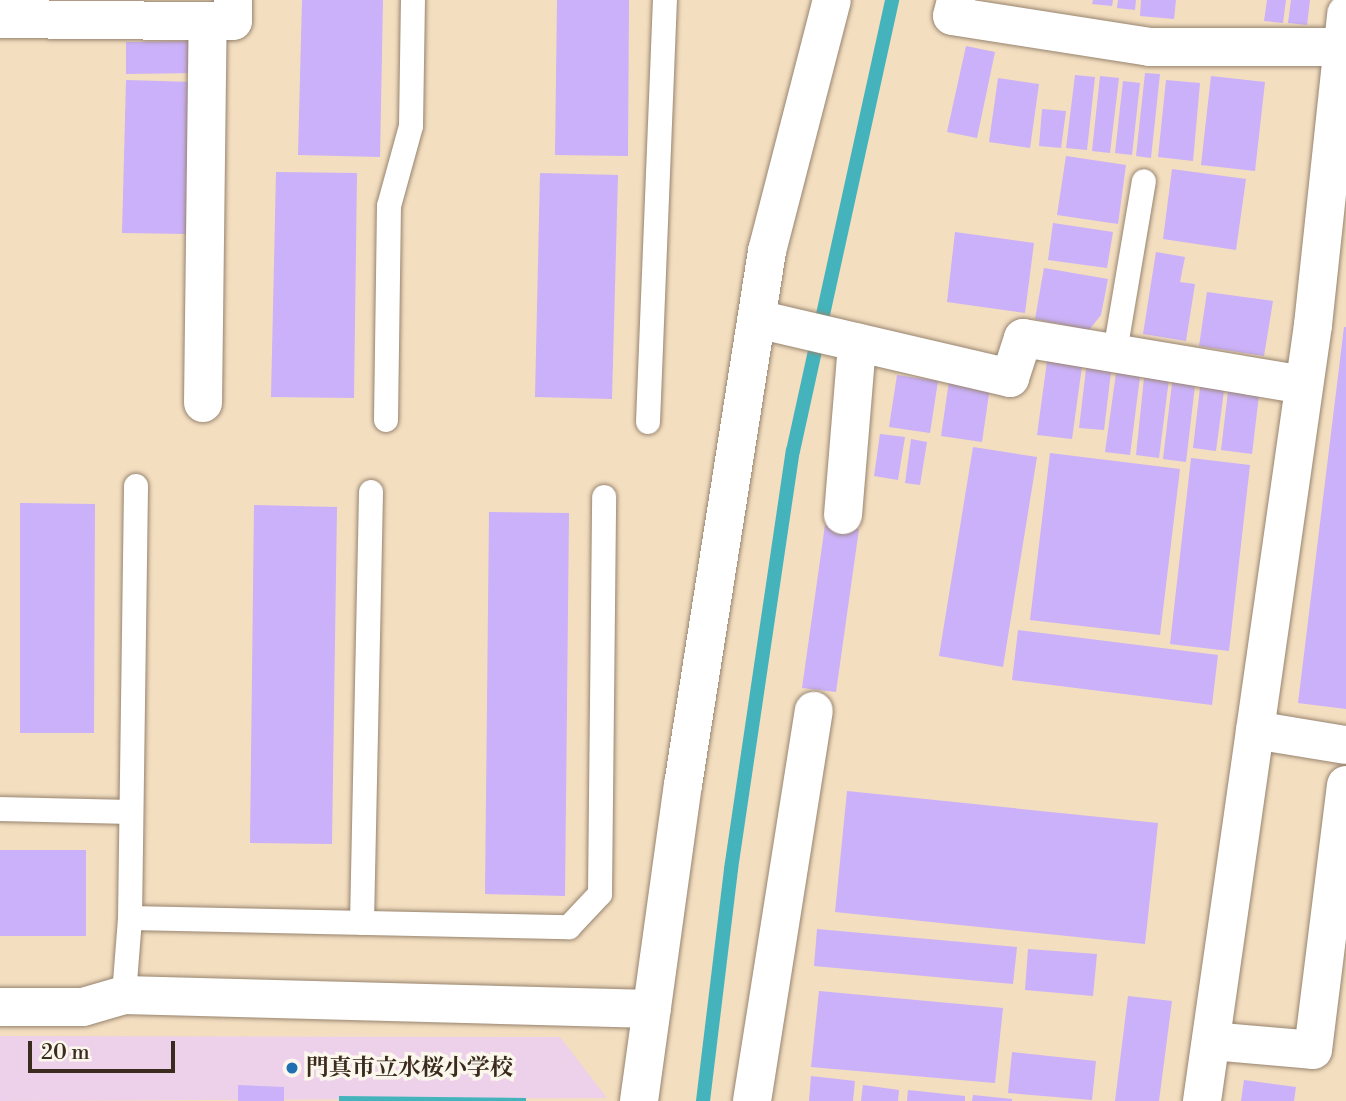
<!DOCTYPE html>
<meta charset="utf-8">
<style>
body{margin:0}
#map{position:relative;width:1346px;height:1101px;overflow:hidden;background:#f3dec0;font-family:"Libre Bodoni","Noto Serif JP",serif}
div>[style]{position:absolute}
.built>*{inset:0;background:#edd0e9}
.water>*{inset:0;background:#44b3bb}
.stream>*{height:14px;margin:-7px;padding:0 7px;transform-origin:7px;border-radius:7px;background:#44b3bb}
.building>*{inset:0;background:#cab1f9}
.roads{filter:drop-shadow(0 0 2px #97846f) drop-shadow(0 0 2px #97846f)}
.service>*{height:24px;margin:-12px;padding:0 12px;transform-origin:12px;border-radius:12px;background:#fff}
.pedestrian>*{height:38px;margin:-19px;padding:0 19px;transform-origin:19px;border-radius:19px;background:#fff}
.minor>*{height:38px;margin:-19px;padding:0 19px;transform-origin:19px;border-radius:19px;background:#fff}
.dots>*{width:19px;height:19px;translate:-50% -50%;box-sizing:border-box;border:4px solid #fbf7ec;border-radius:50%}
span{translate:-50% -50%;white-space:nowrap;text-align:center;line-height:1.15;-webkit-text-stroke:7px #fbf7ec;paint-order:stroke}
.poi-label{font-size:23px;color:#3b2a1e;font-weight:700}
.left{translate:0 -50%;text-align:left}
.scale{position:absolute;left:28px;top:1041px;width:147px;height:32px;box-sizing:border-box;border:4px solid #3b2a1e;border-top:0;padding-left:9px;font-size:21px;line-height:24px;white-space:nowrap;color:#3b2a1e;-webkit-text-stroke:5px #fbf7ec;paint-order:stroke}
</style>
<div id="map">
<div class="built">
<i style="clip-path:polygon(0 1036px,560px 1037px,607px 1098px,0 1101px)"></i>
</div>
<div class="water">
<i style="clip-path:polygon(339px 1096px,526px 1098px,526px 1101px,339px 1101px)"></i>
</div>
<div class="stream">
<i style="left:703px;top:1101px;width:234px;rotate:-83.1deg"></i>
<i style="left:731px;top:869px;width:423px;rotate:-81.6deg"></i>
<i style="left:793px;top:451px;width:462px;rotate:-77.6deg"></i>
</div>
<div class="building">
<i style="clip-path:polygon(302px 0,383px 0,380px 157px,298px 155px)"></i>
<i style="clip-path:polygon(557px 0,629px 0,628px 156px,555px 155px)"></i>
<i style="clip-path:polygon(1093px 0,1113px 0,1112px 6px,1092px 4px)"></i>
<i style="clip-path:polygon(1118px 0,1136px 0,1135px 10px,1117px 8px)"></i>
<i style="clip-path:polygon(1141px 0,1176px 0,1174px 19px,1140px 16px)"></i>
<i style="clip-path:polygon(1267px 0,1286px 0,1283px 23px,1264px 21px)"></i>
<i style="clip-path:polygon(1291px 0,1310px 0,1307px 25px,1288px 23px)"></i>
<i style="clip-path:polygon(196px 41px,197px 73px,126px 74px,126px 42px)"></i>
<i style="clip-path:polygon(966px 46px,995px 52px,977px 138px,947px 132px)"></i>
<i style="clip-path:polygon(1145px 73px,1160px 74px,1151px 158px,1136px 156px)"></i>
<i style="clip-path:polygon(1075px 75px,1095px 77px,1087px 150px,1066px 148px)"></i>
<i style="clip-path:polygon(1100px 76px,1119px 78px,1110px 153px,1092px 151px)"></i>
<i style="clip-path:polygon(1211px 76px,1265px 82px,1255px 171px,1201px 165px)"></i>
<i style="clip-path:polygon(998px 78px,1039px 84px,1030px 148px,989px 142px)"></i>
<i style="clip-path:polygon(126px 80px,192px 82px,189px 234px,122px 233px)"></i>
<i style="clip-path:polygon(1166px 80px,1200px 83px,1193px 161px,1158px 157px)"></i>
<i style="clip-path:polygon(1123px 81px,1140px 83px,1132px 155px,1115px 153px)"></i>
<i style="clip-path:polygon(1042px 109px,1066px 111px,1061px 148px,1039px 146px)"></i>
<i style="clip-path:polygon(1066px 156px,1126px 165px,1118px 224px,1057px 215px)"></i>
<i style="clip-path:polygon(1172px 169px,1246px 179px,1236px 250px,1163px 239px)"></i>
<i style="clip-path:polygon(276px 172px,357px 173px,354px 398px,271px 397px)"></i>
<i style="clip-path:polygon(540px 173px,618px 175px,612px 399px,535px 397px)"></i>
<i style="clip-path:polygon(1053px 223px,1113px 232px,1107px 268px,1048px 260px)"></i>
<i style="clip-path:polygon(955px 232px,1034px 243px,1025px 313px,947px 302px)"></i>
<i style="clip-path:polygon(1156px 252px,1185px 257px,1180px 282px,1195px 284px,1186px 341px,1143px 334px)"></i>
<i style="clip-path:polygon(1044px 268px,1108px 279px,1101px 315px,1089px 330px,1035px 319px)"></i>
<i style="clip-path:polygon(1207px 292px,1273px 301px,1264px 356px,1199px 346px)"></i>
<i style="clip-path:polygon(1344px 327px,1346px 327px,1346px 709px,1298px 703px)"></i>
<i style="clip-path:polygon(1048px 354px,1083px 359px,1072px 439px,1037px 435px)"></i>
<i style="clip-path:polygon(1087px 361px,1112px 364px,1104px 430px,1079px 428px)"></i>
<i style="clip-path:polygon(1117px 366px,1141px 369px,1130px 455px,1105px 452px)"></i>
<i style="clip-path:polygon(1145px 369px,1170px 371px,1159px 458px,1136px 455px)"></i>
<i style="clip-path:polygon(897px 375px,938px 381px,930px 433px,889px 427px)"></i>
<i style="clip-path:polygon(1173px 375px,1196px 377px,1186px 462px,1163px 459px)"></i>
<i style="clip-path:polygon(1201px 379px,1225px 383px,1216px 451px,1193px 448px)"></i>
<i style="clip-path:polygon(949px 381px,990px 387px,982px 442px,941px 436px)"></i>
<i style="clip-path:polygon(1229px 383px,1260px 387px,1252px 454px,1221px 450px)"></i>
<i style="clip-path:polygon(880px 434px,905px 437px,898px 480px,874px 476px)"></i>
<i style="clip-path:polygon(911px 439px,927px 442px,920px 485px,905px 483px)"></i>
<i style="clip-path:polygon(973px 447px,1037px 457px,1003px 667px,939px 656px)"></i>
<i style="clip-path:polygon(1050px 453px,1180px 469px,1160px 635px,1030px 620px)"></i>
<i style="clip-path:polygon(1191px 458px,1250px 465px,1229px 651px,1170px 644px)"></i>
<i style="clip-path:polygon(20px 503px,95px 504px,94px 733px,20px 733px)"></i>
<i style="clip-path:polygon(254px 505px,337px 507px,332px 844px,250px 843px)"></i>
<i style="clip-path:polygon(489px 512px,569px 513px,565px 896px,485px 894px)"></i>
<i style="clip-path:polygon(825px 525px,859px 529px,836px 692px,802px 688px)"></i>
<i style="clip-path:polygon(1018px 630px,1218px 655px,1212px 705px,1012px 680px)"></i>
<i style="clip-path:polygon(847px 791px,1158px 823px,1145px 944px,835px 912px)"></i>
<i style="clip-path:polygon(0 850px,86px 850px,86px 936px,0 936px)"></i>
<i style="clip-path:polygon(817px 929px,1017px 947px,1013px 984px,814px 966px)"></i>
<i style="clip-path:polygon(1028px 949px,1097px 954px,1093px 996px,1025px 990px)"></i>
<i style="clip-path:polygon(819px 991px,1003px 1008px,995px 1083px,811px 1067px)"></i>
<i style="clip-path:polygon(1128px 996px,1172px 1001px,1159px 1101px,1115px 1101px)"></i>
<i style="clip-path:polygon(1012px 1052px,1096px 1061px,1092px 1100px,1008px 1093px)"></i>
<i style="clip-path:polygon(811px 1076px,855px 1081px,853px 1101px,809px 1101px)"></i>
<i style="clip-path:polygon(1244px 1080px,1296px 1087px,1294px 1101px,1241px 1101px)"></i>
<i style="clip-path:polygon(238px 1085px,284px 1087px,284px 1101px,238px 1101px)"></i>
<i style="clip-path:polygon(863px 1085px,899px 1090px,898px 1101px,861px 1101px)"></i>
<i style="clip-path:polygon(908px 1090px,965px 1096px,965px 1101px,907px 1101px)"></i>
<i style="clip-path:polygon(973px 1095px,1012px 1099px,1012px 1101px,972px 1101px)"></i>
</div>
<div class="roads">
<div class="service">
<i style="left:1115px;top:352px;width:173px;rotate:-80.4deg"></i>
<i style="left:386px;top:420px;width:214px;rotate:-89.2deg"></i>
<i style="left:389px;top:206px;width:83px;rotate:-74.6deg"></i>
<i style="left:411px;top:126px;width:126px;rotate:-89.1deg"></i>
<i style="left:648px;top:422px;width:422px;rotate:-87.7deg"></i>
<i style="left:0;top:809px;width:131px;rotate:1.3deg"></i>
<i style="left:130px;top:918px;width:439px;rotate:1.2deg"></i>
<i style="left:569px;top:927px;width:45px;rotate:-46.8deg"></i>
<i style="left:600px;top:894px;width:397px;rotate:-89.4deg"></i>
<i style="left:362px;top:923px;width:431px;rotate:-88.8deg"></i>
<i style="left:124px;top:995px;width:77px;rotate:-85.5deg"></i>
<i style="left:130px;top:918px;width:432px;rotate:-89.2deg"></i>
</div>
<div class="pedestrian">
<i style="left:0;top:19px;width:208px;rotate:0.6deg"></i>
<i style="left:203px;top:403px;width:382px;rotate:-89.3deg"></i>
<i style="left:208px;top:21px;width:25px"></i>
<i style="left:233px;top:21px;width:21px;rotate:-90deg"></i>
</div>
<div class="minor">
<i style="left:956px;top:0;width:16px;rotate:104deg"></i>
<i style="left:952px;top:16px;width:199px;rotate:8.9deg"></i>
<i style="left:1149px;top:47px;width:193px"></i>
<i style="left:757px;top:319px;width:260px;rotate:13.1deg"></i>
<i style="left:1010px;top:378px;width:42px;rotate:-72deg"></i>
<i style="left:1023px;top:338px;width:285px;rotate:9.5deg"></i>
<i style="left:843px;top:515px;width:173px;rotate:-85.3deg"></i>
<i style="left:1255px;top:730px;width:92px;rotate:9.4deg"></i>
<i style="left:0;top:1007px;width:83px"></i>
<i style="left:83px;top:1007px;width:43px;rotate:-16.3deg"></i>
<i style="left:124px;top:995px;width:528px;rotate:1.52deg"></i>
<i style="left:1211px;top:1041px;width:102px;rotate:5deg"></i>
<i style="left:1313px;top:1050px;width:267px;rotate:-82.9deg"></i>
<i style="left:639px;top:1101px;width:319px;rotate:-82.1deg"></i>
<i style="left:683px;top:785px;width:541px;rotate:-81.06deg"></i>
<i style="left:767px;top:251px;width:259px;rotate:-75.5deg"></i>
<i style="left:752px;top:1101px;width:395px;rotate:-81deg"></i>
<i style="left:1202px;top:1101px;width:784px;rotate:-81.86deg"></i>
<i style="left:1313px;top:325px;width:313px;rotate:-83.9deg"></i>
</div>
</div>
<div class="dots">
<i style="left:292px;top:1068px;background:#1f6fb2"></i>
</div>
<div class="poi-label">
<span class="left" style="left:306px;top:1068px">門真市立水桜小学校</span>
</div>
<div class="scale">20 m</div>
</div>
